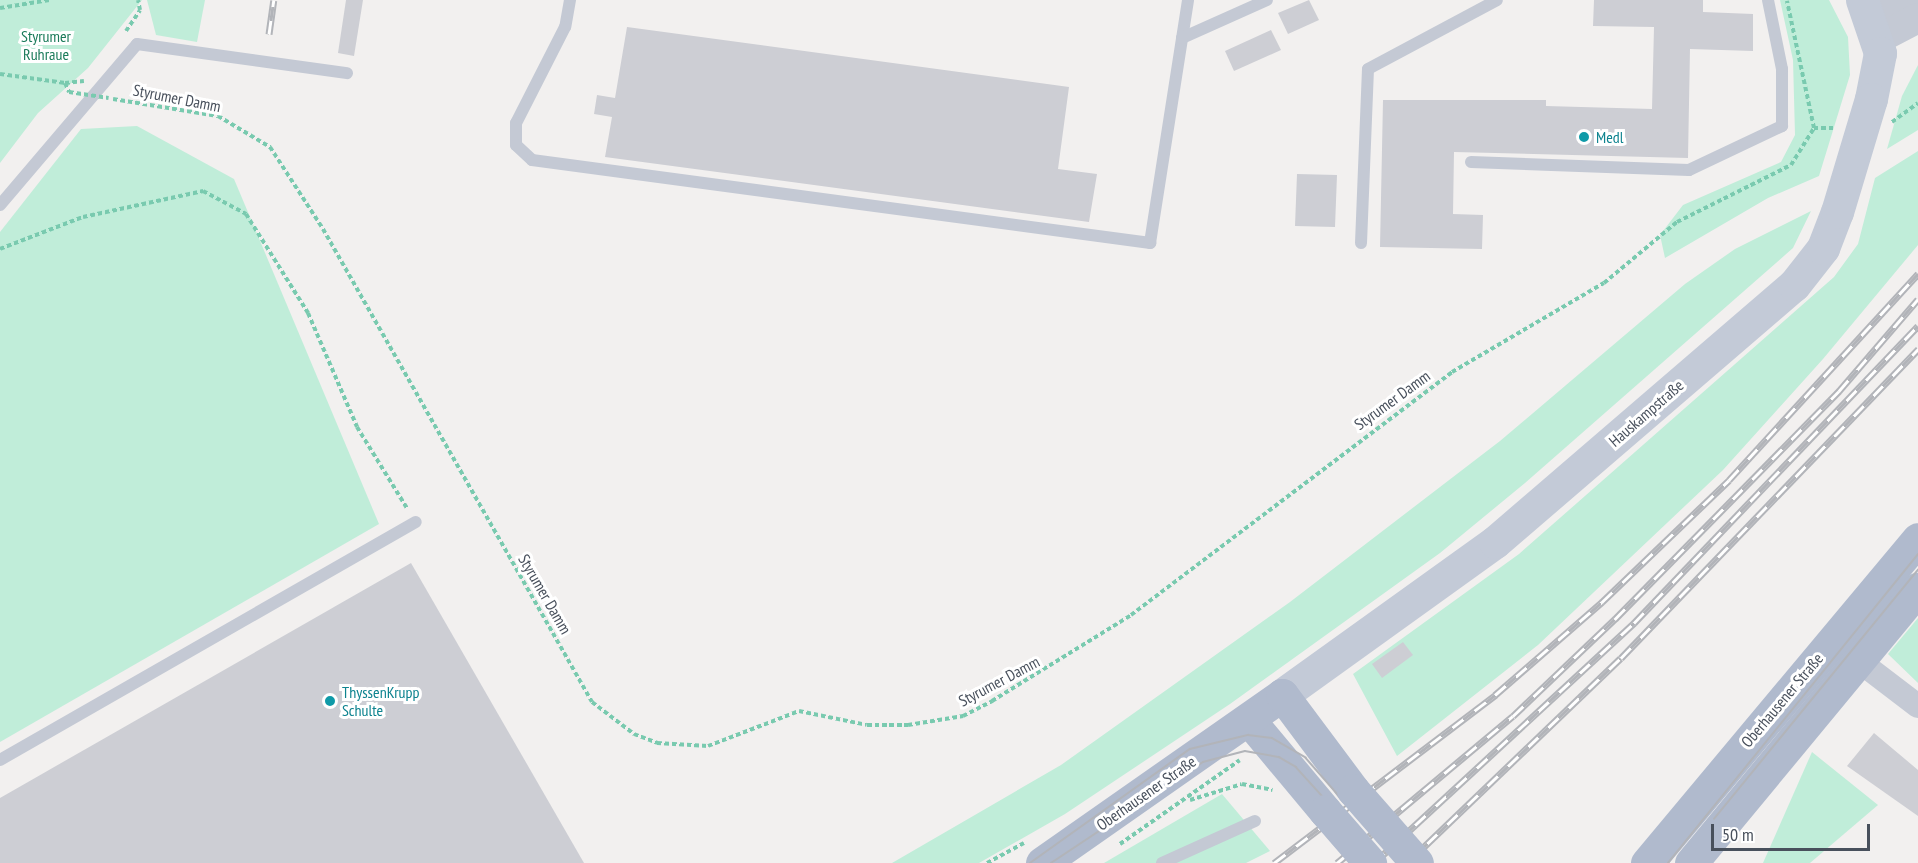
<!DOCTYPE html>
<meta charset="utf-8">
<style>
body{margin:0}
#map{position:relative;width:1918px;height:863px;overflow:hidden;background:#f2f0ef;font-family:"PT Sans Narrow",sans-serif}
div>[style]{position:absolute}
.green>*{inset:0;background:#c0edd9}
.building>*{inset:0;background:#cdced4}
.path>*{height:4px;margin-top:-2px;transform-origin:0;background:repeating-linear-gradient(90deg,#79caaf 0 4.5px,transparent 0 7.5px)}
.service>*{height:12px;margin:-6px;padding:0 6px;transform-origin:6px;border-radius:6px;background:#c4c9d4}
.minor>*{height:24px;margin:-12px;padding:0 12px;transform-origin:12px;border-radius:12px;background:#c4c9d4}
.tertiary>*{height:30px;margin:-15px;padding:0 15px;transform-origin:15px;border-radius:15px;background:#c4c9d4}
.secondary>*{height:33px;margin:-16.5px;padding:0 16.5px;transform-origin:16.5px;border-radius:16.5px;background:#c3cad7}
.primary>*{height:33px;margin:-16.5px;padding:0 16.5px;transform-origin:16.5px;border-radius:16.5px;background:#b0bacd}
.tram>*{height:1.5px;margin:-0.75px;padding:0 0.75px;transform-origin:0.75px;border-radius:0.75px;background:#b2b4b9}
.rail>*{height:7px;margin-top:-3.5px;transform-origin:0;background:repeating-linear-gradient(90deg,#fff 0 14px,#b2b4b9 0 28px);box-sizing:border-box;border-block:2px solid #b2b4b9}
.path-bridge>*{height:4px;margin-top:-2px;transform-origin:0;background:repeating-linear-gradient(90deg,#79caaf 0 4.5px,transparent 0 7.5px)}
.secondary-bridge>*{height:33px;margin:-16.5px;padding:0 16.5px;transform-origin:16.5px;border-radius:16.5px;background:#c3cad7}
.primary-bridge>*{height:33px;margin:-16.5px;padding:0 16.5px;transform-origin:16.5px;border-radius:16.5px;background:#b0bacd}
.dots>*{width:16px;height:16px;translate:-50% -50%;box-sizing:border-box;border:3px solid #fff;border-radius:50%}
span{translate:-50% -50%;white-space:nowrap;text-align:center;line-height:1.15;-webkit-text-stroke:6px #fff;paint-order:stroke}
.park-label{font-size:16px;color:#1b7b5a}
.street-label{font-size:16px;color:#48505c}
.culture-label{font-size:16px;color:#0d838f}
.left{translate:0 -50%;text-align:left}
.scale{position:absolute;left:1711px;top:824px;width:159px;height:27px;box-sizing:border-box;border:3px solid #48505c;border-top:0;padding-left:8px;font-size:18px;line-height:21px;white-space:nowrap;color:#48505c;-webkit-text-stroke:4px #fff;paint-order:stroke}
</style>
<div id="map">
<div class="green">
<i style="clip-path:polygon(0 0,142px 0,88px 68px,38px 113px,0 163px)"></i>
<i style="clip-path:polygon(147px 0,205px 0,197px 42px,156px 35px)"></i>
<i style="clip-path:polygon(1780px 0,1829px 0,1848px 37px,1850px 75px,1819px 176px,1768px 198px,1665px 258px,1660px 235px,1683px 205px,1781px 162px,1795px 135px,1793px 60px)"></i>
<i style="clip-path:polygon(1918px 65px,1918px 130px,1887px 149px,1902px 96px)"></i>
<i style="clip-path:polygon(137px 126px,234px 179px,379px 524px,0 742px,0 232px,81px 129px)"></i>
<i style="clip-path:polygon(1918px 151px,1918px 245px,1823px 359px,1723px 470px,1538px 645px,1397px 756px,1353px 674px,1519px 554px,1834px 277px,1858px 244px,1875px 178px)"></i>
<i style="clip-path:polygon(1811px 211px,1793px 248px,1525px 483px,1440px 553px,1230px 704px,1065px 814px,979px 863px,892px 863px,1061px 765px,1290px 602px,1500px 441px,1685px 284px,1735px 249px)"></i>
<i style="clip-path:polygon(1918px 618px,1918px 683px,1888px 654px)"></i>
<i style="clip-path:polygon(1812px 752px,1878px 805px,1810px 863px,1763px 863px)"></i>
<i style="clip-path:polygon(1222px 794px,1270px 851px,1246px 863px,1104px 863px)"></i>
</div>
<div class="building">
<i style="clip-path:polygon(346px 0,363px 0,354px 56px,338px 53px)"></i>
<i style="clip-path:polygon(1309px 0,1319px 20px,1288px 34px,1278px 13px)"></i>
<i style="clip-path:polygon(1594px 0,1703px 0,1703px 12px,1753px 14px,1753px 51px,1690px 49px,1688px 158px,1454px 152px,1453px 214px,1483px 215px,1482px 249px,1380px 247px,1383px 100px,1546px 100px,1546px 106px,1652px 109px,1654px 27px,1593px 26px)"></i>
<i style="clip-path:polygon(627px 27px,1069px 87px,1058px 169px,1097px 174px,1089px 222px,605px 157px,612px 117px,594px 114px,597px 95px,615px 98px)"></i>
<i style="clip-path:polygon(1271px 30px,1281px 50px,1234px 71px,1225px 51px)"></i>
<i style="clip-path:polygon(1297px 174px,1337px 175px,1335px 227px,1295px 226px)"></i>
<i style="clip-path:polygon(411px 563px,584px 863px,0 863px,0 798px)"></i>
<i style="clip-path:polygon(1403px 642px,1413px 655px,1382px 678px,1372px 664px)"></i>
<i style="clip-path:polygon(1874px 733px,1918px 770px,1918px 816px,1847px 766px)"></i>
</div>
<div class="path">
<i style="left:0;top:8px;width:50px;rotate:-9.3deg"></i>
<i style="left:126px;top:31px;width:25px;rotate:-56deg"></i>
<i style="left:140px;top:10px;width:10px;rotate:-101deg"></i>
<i style="left:0;top:74px;width:66px;rotate:7.9deg"></i>
<i style="left:65px;top:83px;width:19px;rotate:-6deg"></i>
<i style="left:113px;top:99px;width:106px;rotate:9.2deg"></i>
<i style="left:218px;top:116px;width:61px;rotate:30.8deg"></i>
<i style="left:270px;top:147px;width:98px;rotate:57.1deg"></i>
<i style="left:323px;top:229px;width:544px;rotate:60.37deg"></i>
<i style="left:592px;top:702px;width:53px;rotate:37.3deg"></i>
<i style="left:634px;top:734px;width:25px;rotate:21deg"></i>
<i style="left:657px;top:743px;width:51px;rotate:3.4deg"></i>
<i style="left:708px;top:746px;width:97px;rotate:-21deg"></i>
<i style="left:799px;top:711px;width:69px;rotate:11.6deg"></i>
<i style="left:867px;top:725px;width:41px"></i>
<i style="left:908px;top:725px;width:56px;rotate:-9.3deg"></i>
<i style="left:963px;top:716px;width:33px;rotate:-27deg"></i>
<i style="left:992px;top:701px;width:163px;rotate:-31.7deg"></i>
<i style="left:1131px;top:615px;width:403px;rotate:-37.1deg"></i>
<i style="left:1452px;top:372px;width:176px;rotate:-30.4deg"></i>
<i style="left:1604px;top:283px;width:95px;rotate:-39.9deg"></i>
<i style="left:1677px;top:222px;width:127px;rotate:-26.6deg"></i>
<i style="left:1791px;top:165px;width:44px;rotate:-58.1deg"></i>
<i style="left:1814px;top:128px;width:130px;rotate:-102deg"></i>
<i style="left:1892px;top:122px;width:32px;rotate:-36deg"></i>
<i style="left:1814px;top:128px;width:20px"></i>
<i style="left:0;top:249px;width:89px;rotate:-21.1deg"></i>
<i style="left:83px;top:217px;width:123px;rotate:-12.2deg"></i>
<i style="left:203px;top:191px;width:49px;rotate:28.1deg"></i>
<i style="left:246px;top:214px;width:117px;rotate:57.9deg"></i>
<i style="left:308px;top:313px;width:124px;rotate:66.7deg"></i>
<i style="left:357px;top:427px;width:97px;rotate:58.4deg"></i>
<i style="left:1190px;top:800px;width:54px;rotate:-17.1deg"></i>
<i style="left:1242px;top:784px;width:31px;rotate:11deg"></i>
<i style="left:1120px;top:844px;width:146px;rotate:-35deg"></i>
<i style="left:987px;top:863px;width:42px;rotate:-28.4deg"></i>
</div>
<div class="service">
<i style="left:570px;top:0;width:27px;rotate:100deg"></i>
<i style="left:565px;top:27px;width:108px;rotate:117deg"></i>
<i style="left:516px;top:123px;width:22px;rotate:90deg"></i>
<i style="left:516px;top:145px;width:22px;rotate:43deg"></i>
<i style="left:532px;top:160px;width:624px;rotate:7.65deg"></i>
<i style="left:1150px;top:243px;width:246px;rotate:-81.1deg"></i>
<i style="left:1182px;top:38px;width:93px;rotate:-24.1deg"></i>
<i style="left:1471px;top:162px;width:218px;rotate:2.1deg"></i>
<i style="left:1689px;top:170px;width:103px;rotate:-25.3deg"></i>
<i style="left:1782px;top:126px;width:57px;rotate:-90deg"></i>
<i style="left:1782px;top:69px;width:70px;rotate:-101.5deg"></i>
<i style="left:0;top:205px;width:211px;rotate:-49.6deg"></i>
<i style="left:137px;top:44px;width:212px;rotate:7.9deg"></i>
<i style="left:1361px;top:243px;width:174px;rotate:-87.7deg"></i>
<i style="left:1368px;top:69px;width:146px;rotate:-28.1deg"></i>
<i style="left:0;top:760px;width:479px;rotate:-29.8deg"></i>
<i style="left:1162px;top:863px;width:102px;rotate:-24.3deg"></i>
</div>
<div class="minor">
<i style="left:1855px;top:658px;width:79px;rotate:37.3deg"></i>
</div>
<div class="tertiary">
<i style="left:1868px;top:11px;width:40px;rotate:-16deg"></i>
<i style="left:1878px;top:39px;width:45px;rotate:-27.7deg"></i>
</div>
<div class="secondary">
<i style="left:1862px;top:0;width:56px;rotate:71.2deg"></i>
<i style="left:1880px;top:53px;width:47px;rotate:101.1deg"></i>
<i style="left:1282px;top:695px;width:262px;rotate:-35.7deg"></i>
<i style="left:1495px;top:542px;width:394px;rotate:-40.7deg"></i>
<i style="left:1794px;top:285px;width:47px;rotate:-51.9deg"></i>
<i style="left:1823px;top:248px;width:39px;rotate:-69deg"></i>
</div>
<div class="primary">
<i style="left:1249px;top:720px;width:119px;rotate:50.1deg"></i>
<i style="left:1042px;top:863px;width:293px;rotate:-35deg"></i>
<i style="left:1282px;top:695px;width:119px;rotate:53.2deg"></i>
<i style="left:1647px;top:863px;width:422px;rotate:-50.1deg"></i>
<i style="left:1691px;top:863px;width:356px;rotate:-50.4deg"></i>
</div>
<div class="tram">
<i style="left:1714px;top:819px;width:322px;rotate:-50.7deg"></i>
<i style="left:1030px;top:863px;width:196px;rotate:-35.5deg"></i>
<i style="left:1190px;top:749px;width:60px;rotate:-13.6deg"></i>
<i style="left:1248px;top:735px;width:24px;rotate:7deg"></i>
<i style="left:1272px;top:738px;width:39px;rotate:30deg"></i>
<i style="left:1306px;top:758px;width:140px;rotate:48.8deg"></i>
<i style="left:1051px;top:863px;width:182px;rotate:-33.6deg"></i>
<i style="left:1203px;top:762px;width:43px;rotate:-14.7deg"></i>
<i style="left:1245px;top:751px;width:35px;rotate:10deg"></i>
<i style="left:1279px;top:757px;width:20px;rotate:30deg"></i>
<i style="left:1296px;top:767px;width:130px;rotate:47.8deg"></i>
<i style="left:1668px;top:863px;width:397px;rotate:-51deg"></i>
</div>
<div class="rail">
<i style="left:269px;top:34px;width:34px;rotate:-82deg"></i>
<i style="left:1274px;top:863px;width:278px;rotate:-37.2deg"></i>
<i style="left:1495px;top:695px;width:142px;rotate:-41deg"></i>
<i style="left:1602px;top:602px;width:176px;rotate:-43.8deg"></i>
<i style="left:1729px;top:480px;width:280px;rotate:-47.5deg"></i>
<i style="left:1337px;top:863px;width:229px;rotate:-39.9deg"></i>
<i style="left:1513px;top:716px;width:141px;rotate:-43.6deg"></i>
<i style="left:1615px;top:619px;width:320px;rotate:-45.5deg"></i>
<i style="left:1839px;top:391px;width:121px;rotate:-49.3deg"></i>
<i style="left:1374px;top:863px;width:354px;rotate:-42.7deg"></i>
<i style="left:1634px;top:623px;width:411px;rotate:-46.3deg"></i>
<i style="left:1407px;top:863px;width:296px;rotate:-43.8deg"></i>
<i style="left:1621px;top:658px;width:429px;rotate:-46.1deg"></i>
</div>
<div class="path-bridge">
<i style="left:65px;top:83px;width:10px;rotate:66deg"></i>
<i style="left:69px;top:92px;width:40px;rotate:8.5deg"></i>
</div>
<div class="secondary-bridge">
<i style="left:1837px;top:212px;width:118px;rotate:-73.3deg"></i>
</div>
<div class="primary-bridge">
<i style="left:1353px;top:790px;width:97px;rotate:48.8deg"></i>
<i style="left:1325px;top:811px;width:69px;rotate:49.1deg"></i>
</div>
<div class="dots">
<i style="left:1584px;top:137px;background:#0f9aa8"></i>
<i style="left:330px;top:701px;background:#0f9aa8"></i>
</div>
<div class="park-label">
<span style="left:46px;top:45px">Styrumer<br>Ruhraue</span>
</div>
<div class="street-label">
<span style="left:177px;top:98px;rotate:11deg">Styrumer Damm</span>
<span style="left:1392px;top:400px;rotate:-36deg">Styrumer Damm</span>
<span style="left:1646px;top:413px;rotate:-41deg">Hauskampstraße</span>
<span style="left:545px;top:594px;rotate:60deg">Styrumer Damm</span>
<span style="left:999px;top:681px;rotate:-28deg">Styrumer Damm</span>
<span style="left:1782px;top:700px;rotate:-50deg">Oberhausener Straße</span>
<span style="left:1146px;top:793px;rotate:-35deg">Oberhausener Straße</span>
</div>
<div class="culture-label">
<span class="left" style="left:1596px;top:137px">Medl</span>
<span class="left" style="left:342px;top:701px">ThyssenKrupp<br>Schulte</span>
</div>
<div class="scale">50 m</div>
</div>
